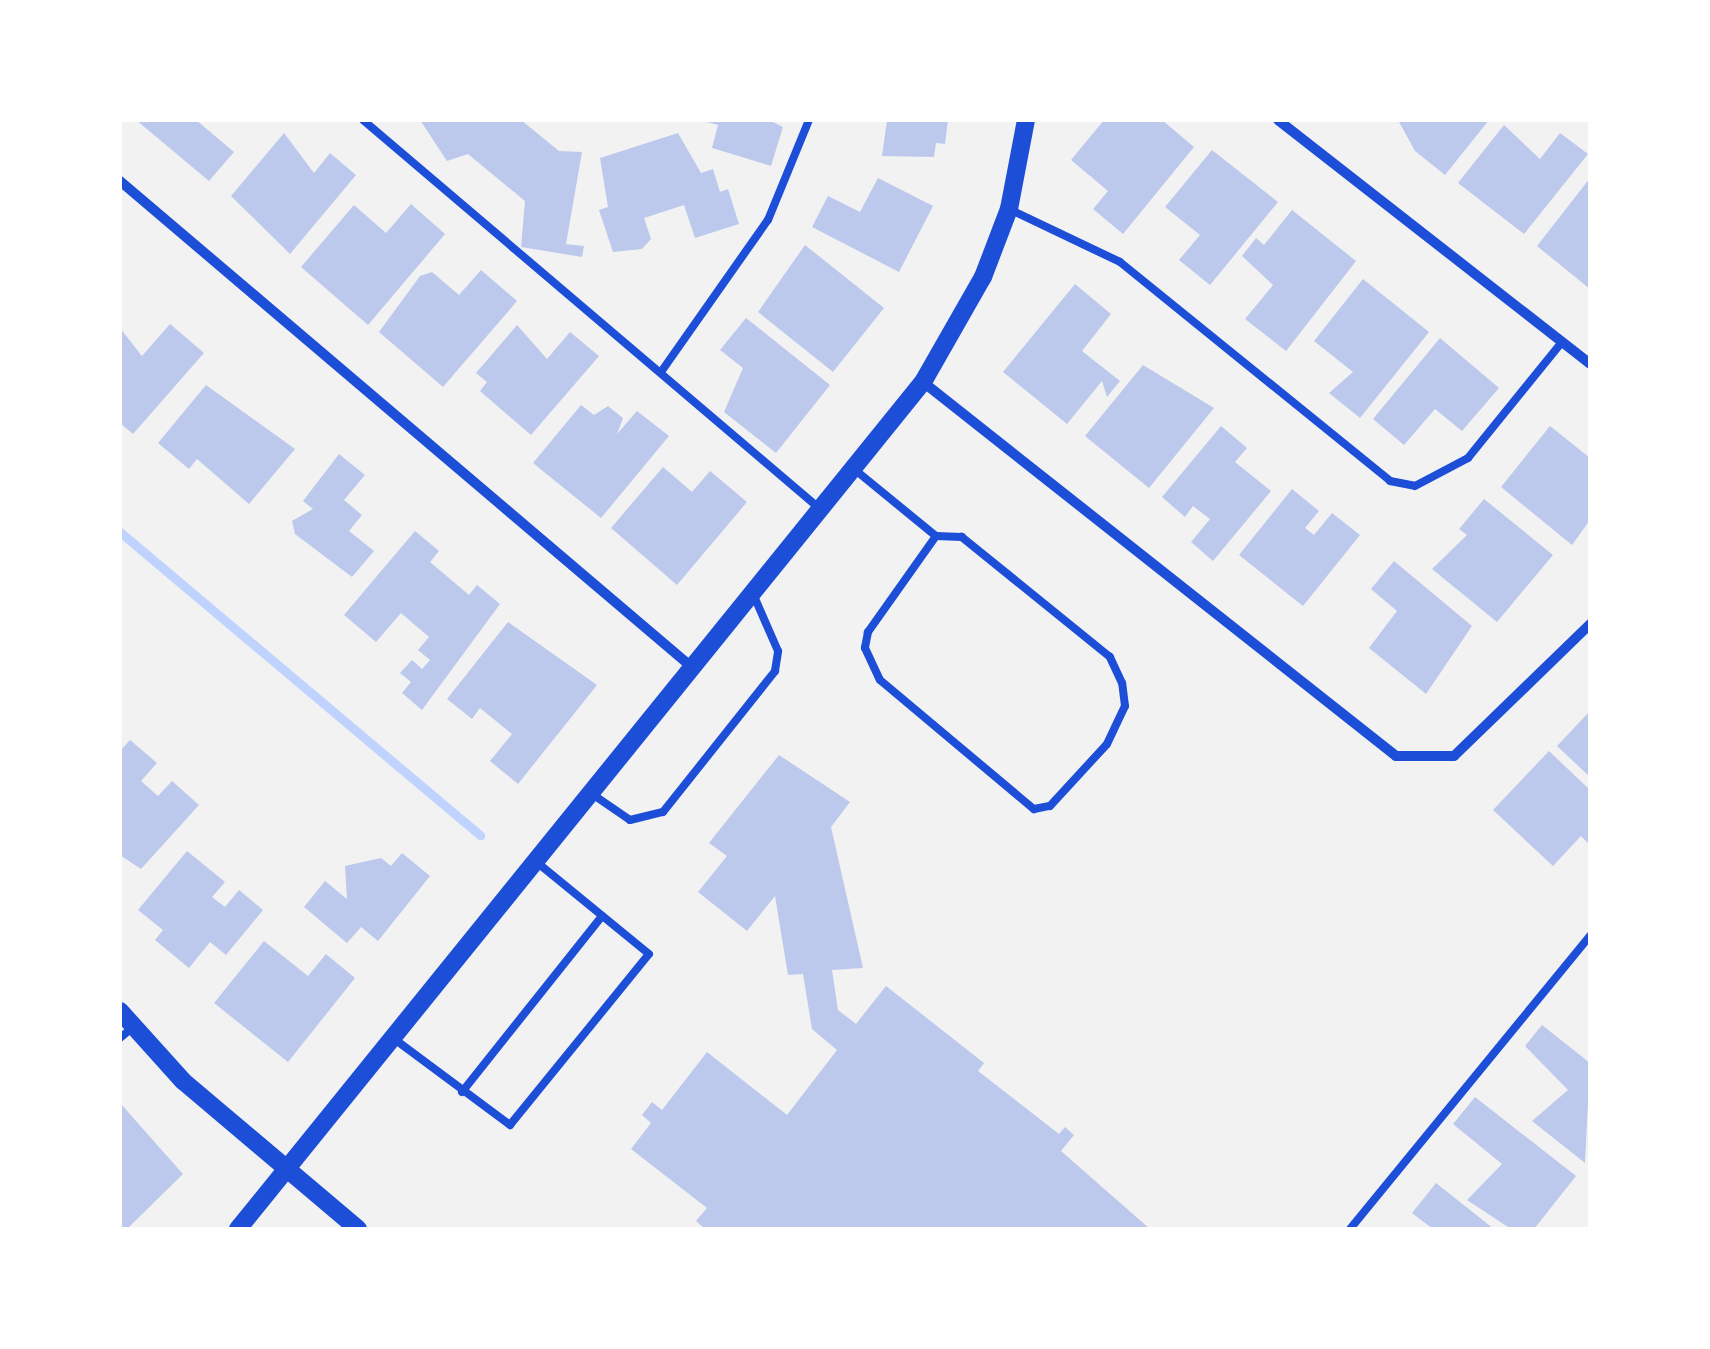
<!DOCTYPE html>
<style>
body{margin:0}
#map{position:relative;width:1710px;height:1349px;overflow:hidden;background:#f2f2f2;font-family:Arial,sans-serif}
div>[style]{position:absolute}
.stream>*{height:9px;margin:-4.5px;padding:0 4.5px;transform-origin:4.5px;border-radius:4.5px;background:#bfd3fe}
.building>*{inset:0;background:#bdc9ec}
.service>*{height:8px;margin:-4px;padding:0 4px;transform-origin:4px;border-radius:4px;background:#1d4ed8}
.minor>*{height:10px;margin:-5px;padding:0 5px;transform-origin:5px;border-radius:5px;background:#1d4ed8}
.tertiary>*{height:18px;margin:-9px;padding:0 9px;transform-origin:9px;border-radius:9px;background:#1d4ed8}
span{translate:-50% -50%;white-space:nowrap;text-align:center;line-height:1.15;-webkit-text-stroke:8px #fff;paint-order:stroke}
.frame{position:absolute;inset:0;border:122px solid #fff;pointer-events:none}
</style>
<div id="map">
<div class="stream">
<i style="left:120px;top:532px;width:471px;rotate:40.1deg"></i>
</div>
<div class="building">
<i style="clip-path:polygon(136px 120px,196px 120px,234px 152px,209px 181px)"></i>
<i style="clip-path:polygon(420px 120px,521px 120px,559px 151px,582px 152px,566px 244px,584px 246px,582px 257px,521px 247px,525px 201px,468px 154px,447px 161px)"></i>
<i style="clip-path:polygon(769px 120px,783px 127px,771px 166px,712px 148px,718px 125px,703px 121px)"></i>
<i style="clip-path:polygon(887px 120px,948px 120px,945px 144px,936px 143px,934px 157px,882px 156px)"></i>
<i style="clip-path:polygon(1104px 120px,1162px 120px,1194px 147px,1123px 234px,1093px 209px,1108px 191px,1071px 160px)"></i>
<i style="clip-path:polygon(1398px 120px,1489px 120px,1445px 175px,1415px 151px)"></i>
<i style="clip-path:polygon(1504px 125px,1540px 159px,1560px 133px,1588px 154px,1524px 234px,1458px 183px)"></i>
<i style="clip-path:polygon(284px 133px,314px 173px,330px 153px,356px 175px,290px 254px,231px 196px)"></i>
<i style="clip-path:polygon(678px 133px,701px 173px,713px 169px,720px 192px,728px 189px,739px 224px,695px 238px,684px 205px,644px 218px,651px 239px,642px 249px,613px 252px,599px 210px,608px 207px,600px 158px)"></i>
<i style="clip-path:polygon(1212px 150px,1278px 202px,1210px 285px,1179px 260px,1200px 235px,1165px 207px)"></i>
<i style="clip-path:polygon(878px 178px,933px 206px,899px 272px,812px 227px,828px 196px,860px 212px)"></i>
<i style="clip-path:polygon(1590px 178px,1590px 289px,1537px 246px)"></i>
<i style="clip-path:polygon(411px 204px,445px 234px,368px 325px,301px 267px,354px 205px,386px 233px)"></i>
<i style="clip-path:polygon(1292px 210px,1356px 261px,1286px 351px,1245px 319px,1273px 285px,1242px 256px,1256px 238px,1264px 245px)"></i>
<i style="clip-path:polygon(805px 245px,884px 308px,833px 372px,758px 312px)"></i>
<i style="clip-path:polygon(481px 270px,517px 301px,443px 387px,379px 332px,420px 276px,432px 272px,459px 295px)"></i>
<i style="clip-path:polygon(1363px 279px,1429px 332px,1360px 418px,1329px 393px,1353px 372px,1314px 341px)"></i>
<i style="clip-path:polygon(1075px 284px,1111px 314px,1082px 351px,1120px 381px,1107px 397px,1102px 381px,1067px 424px,1003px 372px)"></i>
<i style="clip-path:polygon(746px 318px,830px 385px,776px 453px,724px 412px,743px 368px,720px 350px)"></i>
<i style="clip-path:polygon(170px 324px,204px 353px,133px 434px,120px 423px,120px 328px,142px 356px)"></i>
<i style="clip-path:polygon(517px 325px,547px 359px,570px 332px,599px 356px,531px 435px,480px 391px,487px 382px,476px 373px)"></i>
<i style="clip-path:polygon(1440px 338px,1499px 388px,1462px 431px,1435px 409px,1404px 445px,1373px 419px)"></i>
<i style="clip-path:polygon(1143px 365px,1214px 408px,1149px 488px,1085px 436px)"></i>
<i style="clip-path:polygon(206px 385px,295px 449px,249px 504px,197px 459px,189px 469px,158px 443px)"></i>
<i style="clip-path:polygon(581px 405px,594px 415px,608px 406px,623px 418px,617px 434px,637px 411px,669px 436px,601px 518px,533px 463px)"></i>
<i style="clip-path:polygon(1221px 426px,1247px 448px,1235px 462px,1271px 491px,1213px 561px,1191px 542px,1210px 519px,1193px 506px,1185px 517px,1162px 497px)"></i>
<i style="clip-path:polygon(1550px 426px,1590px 458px,1590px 520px,1572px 545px,1501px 487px)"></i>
<i style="clip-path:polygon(339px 454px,365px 475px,344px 500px,362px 515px,349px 531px,374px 551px,352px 577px,295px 534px,292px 521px,313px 509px,303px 501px)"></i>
<i style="clip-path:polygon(663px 467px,692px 492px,710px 471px,747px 502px,677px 585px,611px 528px)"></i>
<i style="clip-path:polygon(1292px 489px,1319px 511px,1305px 528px,1314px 535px,1332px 513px,1360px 535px,1303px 606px,1239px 555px)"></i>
<i style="clip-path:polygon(1484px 499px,1553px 555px,1497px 622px,1432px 569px,1467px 535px,1459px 529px)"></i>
<i style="clip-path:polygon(415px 531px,439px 551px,430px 562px,469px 595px,477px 585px,500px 604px,422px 710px,402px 693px,411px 682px,400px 673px,412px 660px,422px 669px,430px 660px,418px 650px,429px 637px,401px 613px,376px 642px,344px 615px)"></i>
<i style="clip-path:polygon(1394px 561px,1472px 626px,1426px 694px,1369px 648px,1397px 611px,1371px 589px)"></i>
<i style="clip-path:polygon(508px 622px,597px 685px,518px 784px,490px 761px,512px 734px,480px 708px,472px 719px,447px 699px)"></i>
<i style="clip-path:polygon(1590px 711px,1590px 777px,1557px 746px)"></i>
<i style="clip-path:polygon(130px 740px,157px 763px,141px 781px,158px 796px,172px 781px,199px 805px,141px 869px,120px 855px,120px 751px)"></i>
<i style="clip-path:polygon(1549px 751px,1590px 790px,1590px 845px,1581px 836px,1553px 866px,1493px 810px)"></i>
<i style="clip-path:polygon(779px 755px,850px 802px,831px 827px,863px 968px,832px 970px,838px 1010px,856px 1024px,886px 986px,984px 1063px,978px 1071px,1059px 1134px,1065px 1127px,1074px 1135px,1061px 1151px,1150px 1229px,705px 1229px,696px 1221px,707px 1208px,631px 1149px,651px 1123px,642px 1115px,652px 1102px,662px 1110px,707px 1052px,787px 1115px,837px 1050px,812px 1029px,803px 974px,788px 975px,775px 896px,747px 931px,698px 892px,727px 856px,709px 843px)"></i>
<i style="clip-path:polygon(187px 851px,225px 882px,212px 897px,225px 907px,239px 890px,263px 910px,226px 955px,210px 942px,189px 968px,155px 940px,163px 930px,138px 910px)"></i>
<i style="clip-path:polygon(402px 853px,430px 876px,378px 941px,361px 927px,347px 943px,304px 907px,325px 881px,347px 899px,345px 866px,381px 858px,391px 866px)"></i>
<i style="clip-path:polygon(264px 941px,308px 976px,326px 954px,355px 978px,288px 1062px,214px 1003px)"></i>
<i style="clip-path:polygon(1542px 1025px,1590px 1063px,1585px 1163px,1532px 1121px,1568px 1090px,1525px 1046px)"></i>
<i style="clip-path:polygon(1475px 1097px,1576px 1176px,1534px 1229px,1511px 1229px,1467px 1200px,1502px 1164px,1453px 1124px)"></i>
<i style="clip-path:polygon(120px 1103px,183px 1174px,127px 1229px,120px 1229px)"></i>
<i style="clip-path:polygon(1436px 1183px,1494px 1229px,1433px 1229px,1412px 1213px)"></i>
</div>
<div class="service">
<i style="left:363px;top:120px;width:600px;rotate:40.4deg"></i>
<i style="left:1009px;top:209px;width:123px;rotate:25.5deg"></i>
<i style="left:1120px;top:262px;width:348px;rotate:39deg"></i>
<i style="left:1390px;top:481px;width:25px;rotate:11deg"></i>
<i style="left:1415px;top:486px;width:60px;rotate:-27.8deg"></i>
<i style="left:1468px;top:458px;width:149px;rotate:-51deg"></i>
<i style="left:661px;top:372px;width:186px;rotate:-54.9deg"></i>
<i style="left:768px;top:220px;width:108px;rotate:-67.7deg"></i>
<i style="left:854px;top:469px;width:106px;rotate:39.3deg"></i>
<i style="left:936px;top:536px;width:118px;rotate:125.3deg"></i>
<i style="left:868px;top:632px;width:16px;rotate:101deg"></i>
<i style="left:865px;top:648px;width:35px;rotate:65deg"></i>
<i style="left:880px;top:680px;width:201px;rotate:40deg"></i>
<i style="left:1034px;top:809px;width:16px;rotate:-11deg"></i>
<i style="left:1050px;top:806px;width:84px;rotate:-47.4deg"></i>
<i style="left:1107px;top:744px;width:42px;rotate:-64.7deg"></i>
<i style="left:1125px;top:706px;width:23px;rotate:-97deg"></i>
<i style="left:1122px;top:683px;width:29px;rotate:-115deg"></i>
<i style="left:1110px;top:657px;width:191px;rotate:-141deg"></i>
<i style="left:962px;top:537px;width:26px;rotate:-178deg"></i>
<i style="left:595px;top:796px;width:42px;rotate:34.4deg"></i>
<i style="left:630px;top:820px;width:34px;rotate:-14deg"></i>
<i style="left:663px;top:812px;width:180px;rotate:-51.5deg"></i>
<i style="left:775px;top:671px;width:20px;rotate:-81deg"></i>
<i style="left:778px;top:651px;width:60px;rotate:-113.6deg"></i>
<i style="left:120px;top:1038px;width:16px;rotate:-40deg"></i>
<i style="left:397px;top:1041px;width:141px;rotate:36.6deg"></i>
<i style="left:510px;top:1125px;width:220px;rotate:-50.9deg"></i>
<i style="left:649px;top:954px;width:142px;rotate:-140.7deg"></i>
<i style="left:462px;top:1092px;width:225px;rotate:-51.5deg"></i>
<i style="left:1350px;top:1229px;width:379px;rotate:-50.7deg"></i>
</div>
<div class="minor">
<i style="left:1278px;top:120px;width:396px;rotate:38deg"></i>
<i style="left:120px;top:181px;width:753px;rotate:40.37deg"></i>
<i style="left:923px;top:382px;width:603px;rotate:38.33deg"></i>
<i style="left:1396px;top:756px;width:58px"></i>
<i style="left:1454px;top:756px;width:190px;rotate:-44.1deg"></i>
</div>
<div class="tertiary">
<i style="left:120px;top:1011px;width:94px;rotate:48deg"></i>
<i style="left:183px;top:1081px;width:229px;rotate:40.2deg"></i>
<i style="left:238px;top:1229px;width:1089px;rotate:-51.04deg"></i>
<i style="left:923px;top:382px;width:121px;rotate:-60.3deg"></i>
<i style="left:983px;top:277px;width:73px;rotate:-69.1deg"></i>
<i style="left:1009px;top:209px;width:91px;rotate:-79.2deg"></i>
</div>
<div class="frame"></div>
</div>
